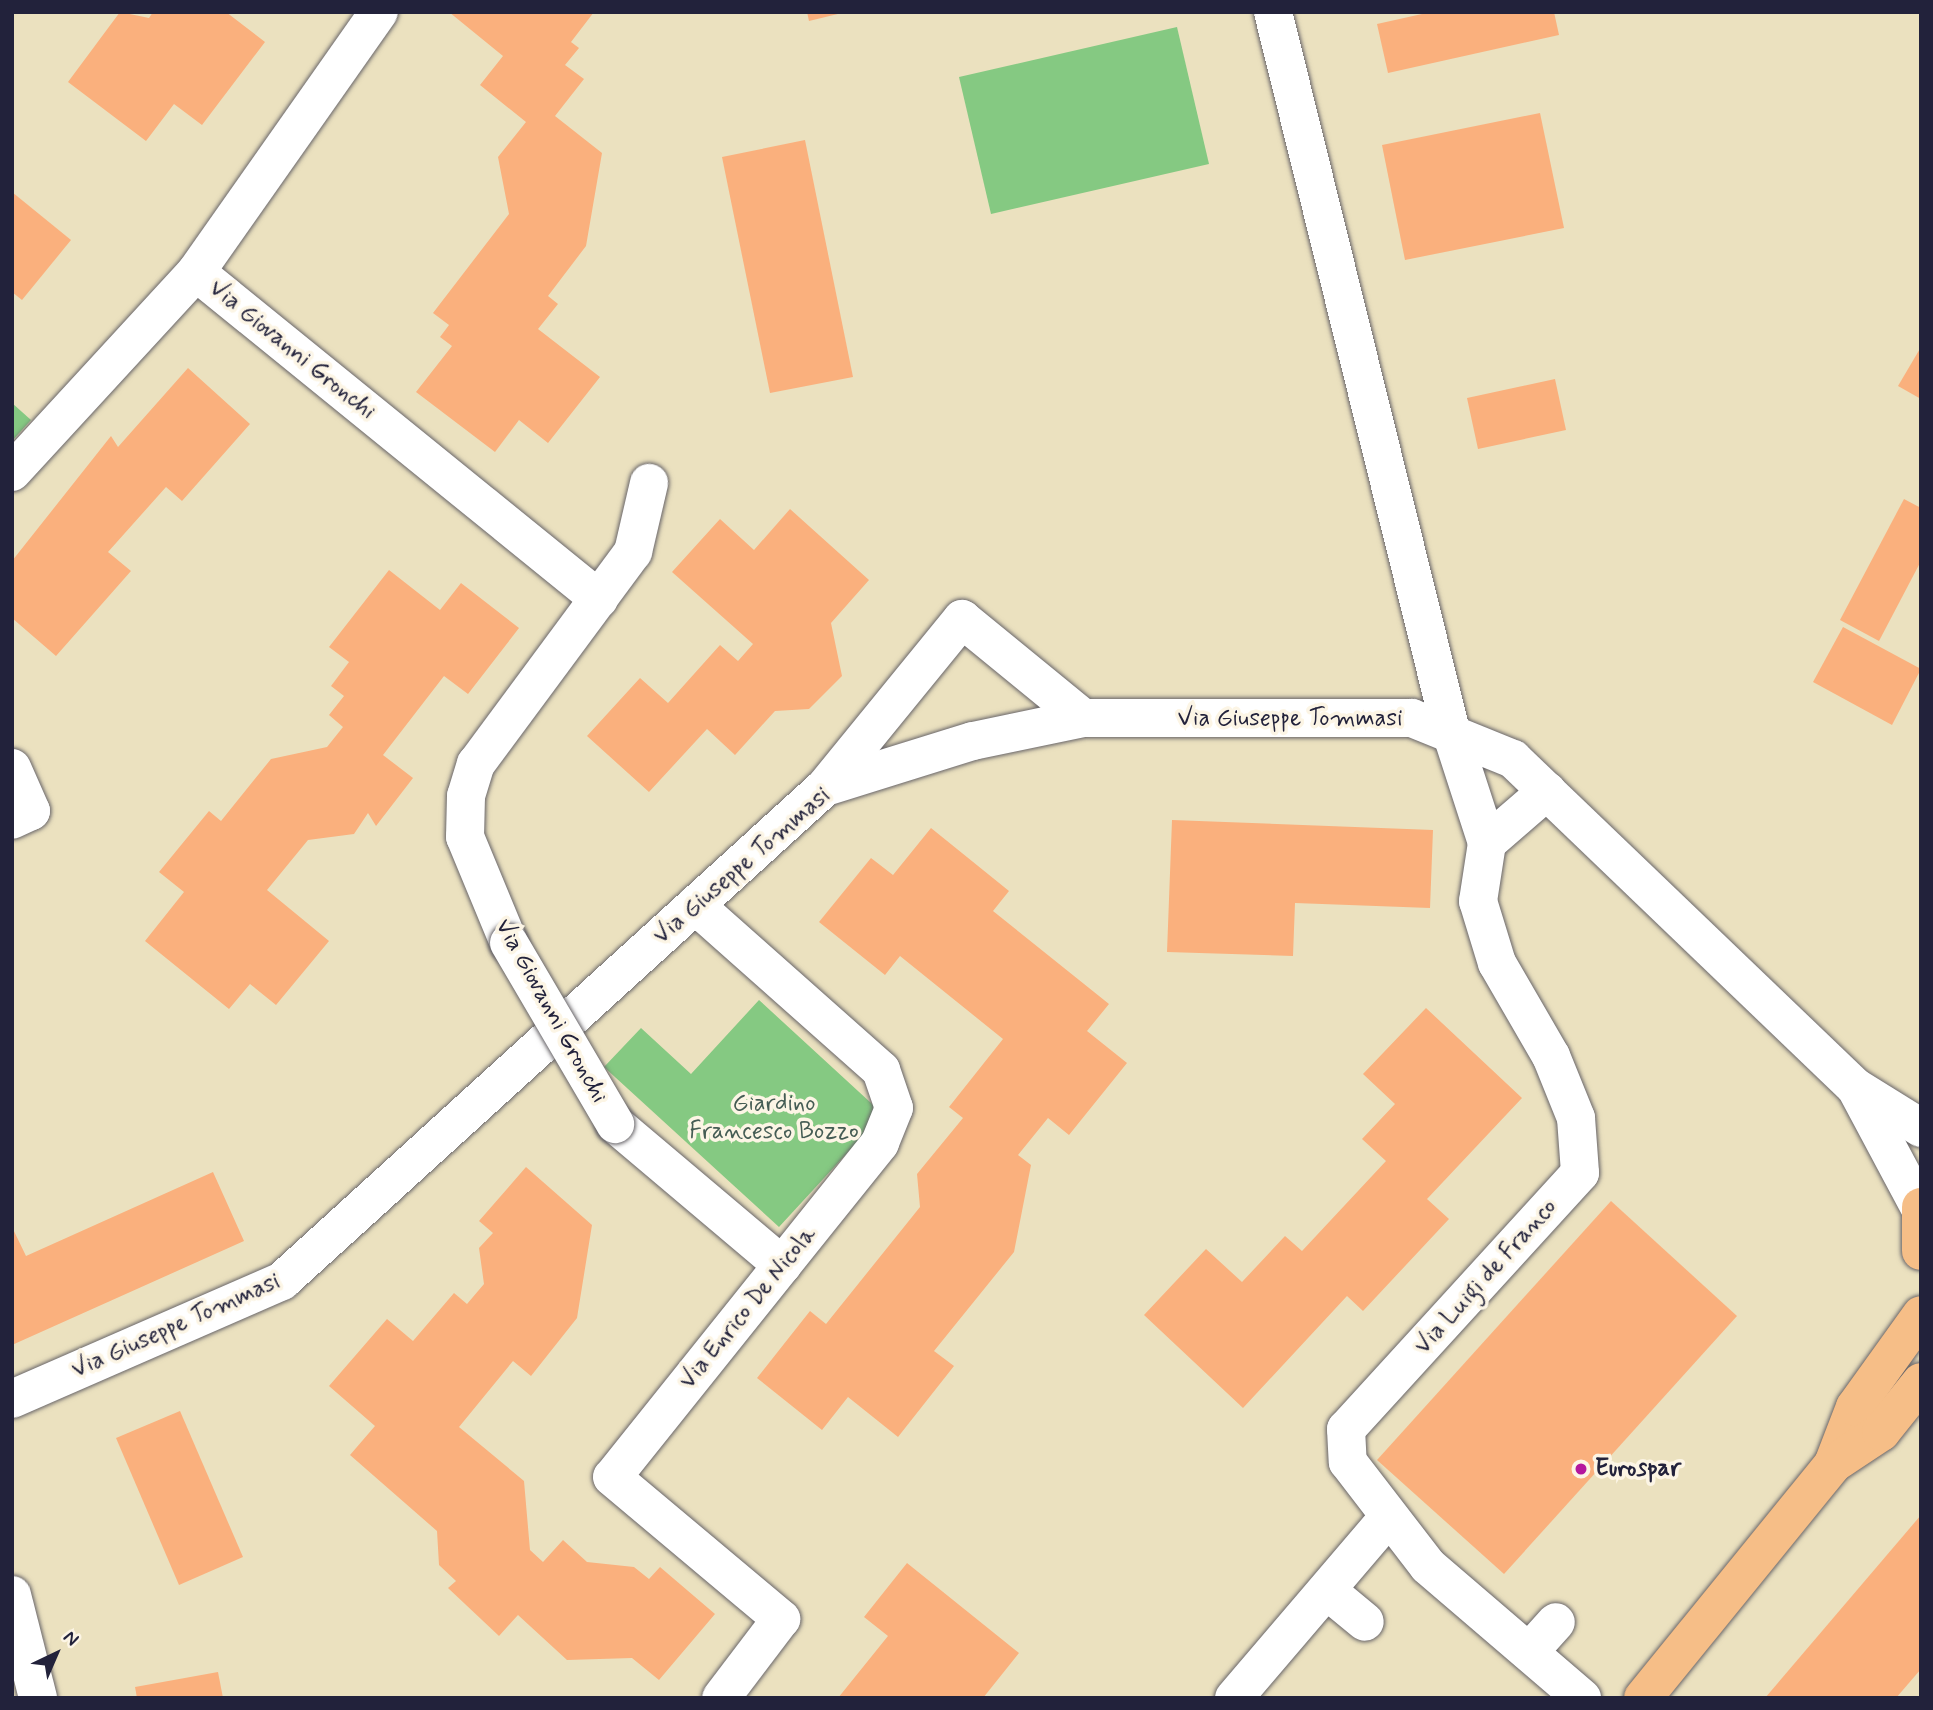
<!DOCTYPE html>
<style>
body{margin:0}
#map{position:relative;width:1933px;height:1710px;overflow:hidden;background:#ebe1bf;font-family:Mynerve,sans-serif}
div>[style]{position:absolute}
.green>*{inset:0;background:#85c982}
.building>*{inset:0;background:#fab07d}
.roads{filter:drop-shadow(0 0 2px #686569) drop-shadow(0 0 2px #686569)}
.minor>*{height:38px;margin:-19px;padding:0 19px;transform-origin:19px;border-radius:19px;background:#fff}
.major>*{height:38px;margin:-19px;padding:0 19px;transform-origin:19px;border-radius:19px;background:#f6be87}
.bridges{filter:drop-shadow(0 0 2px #686569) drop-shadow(0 0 2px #686569)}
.minor-bridge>*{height:38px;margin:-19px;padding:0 19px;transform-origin:19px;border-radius:19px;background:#fff}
.dots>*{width:19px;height:19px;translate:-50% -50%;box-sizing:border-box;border:4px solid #fcf5e5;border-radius:50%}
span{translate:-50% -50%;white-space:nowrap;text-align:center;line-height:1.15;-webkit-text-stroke:7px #fcf5e5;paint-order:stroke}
.street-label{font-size:24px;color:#22223b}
.park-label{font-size:24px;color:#455c54}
.poi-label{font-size:24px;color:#22223b;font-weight:700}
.left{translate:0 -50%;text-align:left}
.frame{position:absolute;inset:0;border:14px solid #22223b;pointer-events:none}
.north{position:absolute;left:21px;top:1619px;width:70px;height:70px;-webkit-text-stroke:5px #fcf5e5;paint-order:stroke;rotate:44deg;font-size:19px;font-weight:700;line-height:28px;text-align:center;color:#22223b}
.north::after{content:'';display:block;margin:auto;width:24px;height:32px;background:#22223b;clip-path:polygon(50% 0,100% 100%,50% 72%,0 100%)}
</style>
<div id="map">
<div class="green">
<i style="clip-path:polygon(1177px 27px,1209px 164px,991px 214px,959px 77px)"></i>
<i style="clip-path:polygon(12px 403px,31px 420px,12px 441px)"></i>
<i style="clip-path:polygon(759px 1000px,883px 1114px,779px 1227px,604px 1067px,641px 1028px,691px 1074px)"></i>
</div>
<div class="building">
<i style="clip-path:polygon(120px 12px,149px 18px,153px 12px,226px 12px,265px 42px,202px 125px,174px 104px,146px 141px,68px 82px)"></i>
<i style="clip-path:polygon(449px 12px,594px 12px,571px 42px,579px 48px,565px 65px,584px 79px,555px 116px,602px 153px,586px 246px,548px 296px,558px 304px,538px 329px,600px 377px,548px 443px,519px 420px,495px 452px,416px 392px,452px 346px,440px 337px,449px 325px,433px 313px,509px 214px,498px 157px,526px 122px,480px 85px,503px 56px)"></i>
<i style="clip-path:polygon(807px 12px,842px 12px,842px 13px,809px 21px)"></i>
<i style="clip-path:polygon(1431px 12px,1554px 12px,1559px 35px,1388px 73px,1377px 24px)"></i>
<i style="clip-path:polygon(1540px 113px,1564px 228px,1405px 260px,1382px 145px)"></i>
<i style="clip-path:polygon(805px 140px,853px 377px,770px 393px,722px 157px)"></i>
<i style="clip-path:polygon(12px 192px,71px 240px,22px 300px,12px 292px)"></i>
<i style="clip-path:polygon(1921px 347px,1921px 399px,1898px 386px)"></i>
<i style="clip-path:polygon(188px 368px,250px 424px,182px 501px,166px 487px,108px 552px,131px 571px,56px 656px,12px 618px,12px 561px,111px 436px,118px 447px)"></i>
<i style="clip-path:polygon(1555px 379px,1566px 430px,1478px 449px,1467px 398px)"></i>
<i style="clip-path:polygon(1904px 499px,1921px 508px,1921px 561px,1879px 641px,1840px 620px)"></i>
<i style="clip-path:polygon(790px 509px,869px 580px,831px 623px,842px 676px,809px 709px,775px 711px,735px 755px,707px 729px,649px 792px,587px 736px,640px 678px,668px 703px,720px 645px,738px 661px,753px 644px,672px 572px,720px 519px,754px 550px)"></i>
<i style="clip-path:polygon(389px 570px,440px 610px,461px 583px,519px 628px,468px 694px,444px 676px,383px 755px,413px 778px,376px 826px,368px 813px,354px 834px,308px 840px,267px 890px,329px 941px,276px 1005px,250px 984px,229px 1009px,145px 941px,184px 892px,159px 872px,209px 811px,221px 821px,271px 759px,327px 747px,343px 727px,329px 715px,344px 696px,331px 686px,349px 662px,329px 647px)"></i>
<i style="clip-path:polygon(1843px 627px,1921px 669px,1892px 725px,1813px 682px)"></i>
<i style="clip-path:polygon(1172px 820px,1433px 830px,1430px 908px,1295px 903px,1293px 956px,1167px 952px)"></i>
<i style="clip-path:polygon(931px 828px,1009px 891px,993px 911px,1109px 1004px,1087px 1031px,1127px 1063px,1069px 1135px,1048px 1118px,1018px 1155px,1031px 1165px,1014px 1252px,934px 1351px,954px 1366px,898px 1437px,848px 1397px,822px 1430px,757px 1378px,810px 1311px,826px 1324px,920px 1207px,917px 1174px,963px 1118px,949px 1107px,1003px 1039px,900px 956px,885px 975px,819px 922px,871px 858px,893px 875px)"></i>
<i style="clip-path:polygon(1426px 1008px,1522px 1098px,1427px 1199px,1449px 1219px,1363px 1311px,1347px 1296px,1243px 1408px,1144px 1315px,1206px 1249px,1242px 1282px,1285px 1236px,1302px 1251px,1386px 1161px,1362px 1139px,1395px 1104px,1363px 1074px)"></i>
<i style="clip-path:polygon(526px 1167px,592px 1225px,577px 1318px,531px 1376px,513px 1361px,459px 1427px,524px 1481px,530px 1550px,543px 1562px,563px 1540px,587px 1562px,634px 1567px,649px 1579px,660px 1567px,715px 1614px,659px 1680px,632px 1658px,567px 1660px,518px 1615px,499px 1636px,448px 1588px,456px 1581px,439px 1565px,437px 1531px,350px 1455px,375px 1426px,329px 1386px,387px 1319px,413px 1341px,454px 1293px,467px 1304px,484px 1284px,479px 1248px,493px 1233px,479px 1221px)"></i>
<i style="clip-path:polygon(213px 1172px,244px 1241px,12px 1345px,12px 1227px,26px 1256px)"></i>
<i style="clip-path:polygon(1611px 1201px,1737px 1316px,1504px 1574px,1377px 1460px)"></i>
<i style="clip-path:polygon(180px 1411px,243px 1557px,179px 1585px,116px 1438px)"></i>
<i style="clip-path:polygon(1921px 1515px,1921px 1669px,1896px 1698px,1765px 1698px)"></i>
<i style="clip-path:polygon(907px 1563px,1019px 1653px,983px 1698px,838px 1698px,888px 1636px,864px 1617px)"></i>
<i style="clip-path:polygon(218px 1672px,223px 1698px,137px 1698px,135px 1687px)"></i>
</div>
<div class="roads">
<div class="minor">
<i style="left:1273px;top:12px;width:742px;rotate:76.11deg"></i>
<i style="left:1451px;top:732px;width:117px;rotate:72deg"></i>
<i style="left:196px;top:272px;width:318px;rotate:-54.9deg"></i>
<i style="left:12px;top:472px;width:272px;rotate:-47.4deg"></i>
<i style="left:196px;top:272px;width:519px;rotate:39.06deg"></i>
<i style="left:12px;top:768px;width:47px;rotate:66.2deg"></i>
<i style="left:31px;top:811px;width:21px;rotate:155deg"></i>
<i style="left:825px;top:787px;width:217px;rotate:-50.8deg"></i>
<i style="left:962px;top:619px;width:156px;rotate:39.3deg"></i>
<i style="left:1547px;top:791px;width:79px;rotate:139.1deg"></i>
<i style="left:1487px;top:843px;width:59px;rotate:98.8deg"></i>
<i style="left:1478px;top:901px;width:65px;rotate:73deg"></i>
<i style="left:1497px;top:963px;width:108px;rotate:59.9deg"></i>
<i style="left:1551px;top:1056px;width:67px;rotate:68deg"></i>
<i style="left:1576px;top:1118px;width:55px;rotate:85.8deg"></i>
<i style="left:1580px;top:1173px;width:347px;rotate:132.4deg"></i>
<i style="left:1346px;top:1429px;width:33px;rotate:87deg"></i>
<i style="left:1348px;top:1462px;width:131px;rotate:52.4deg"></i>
<i style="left:1428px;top:1566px;width:203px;rotate:40.6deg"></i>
<i style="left:695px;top:905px;width:249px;rotate:41.6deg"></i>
<i style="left:881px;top:1070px;width:40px;rotate:71.1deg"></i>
<i style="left:894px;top:1108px;width:38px;rotate:112deg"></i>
<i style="left:880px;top:1143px;width:428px;rotate:128.7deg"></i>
<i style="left:612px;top:1477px;width:221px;rotate:40deg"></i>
<i style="left:781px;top:1619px;width:99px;rotate:127.2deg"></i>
<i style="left:509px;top:943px;width:115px;rotate:-112.5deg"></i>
<i style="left:465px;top:837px;width:41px;rotate:-88.6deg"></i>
<i style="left:466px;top:796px;width:34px;rotate:-73deg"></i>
<i style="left:476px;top:764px;width:264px;rotate:-53.5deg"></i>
<i style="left:633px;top:552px;width:71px;rotate:-76.9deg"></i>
<i style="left:1858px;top:1092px;width:132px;rotate:61.9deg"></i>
<i style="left:615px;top:1124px;width:219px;rotate:40.2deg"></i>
<i style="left:12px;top:1399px;width:295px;rotate:-23.6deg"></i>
<i style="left:282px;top:1281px;width:734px;rotate:-42.29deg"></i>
<i style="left:825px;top:787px;width:155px;rotate:-17.3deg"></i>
<i style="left:973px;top:741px;width:112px;rotate:-11.8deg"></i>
<i style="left:1083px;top:718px;width:329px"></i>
<i style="left:1412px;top:718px;width:109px;rotate:22.1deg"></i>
<i style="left:1513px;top:759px;width:474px;rotate:43.8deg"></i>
<i style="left:1855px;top:1087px;width:78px;rotate:31.8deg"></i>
<i style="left:1330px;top:1593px;width:45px;rotate:39.6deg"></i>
<i style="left:12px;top:1595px;width:106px;rotate:75.8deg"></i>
<i style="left:1529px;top:1652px;width:40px;rotate:-48deg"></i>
<i style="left:1234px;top:1698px;width:237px;rotate:-49.5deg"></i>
</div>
<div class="major">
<i style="left:1921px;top:1207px;width:44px;rotate:90deg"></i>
<i style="left:1833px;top:1464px;width:61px;rotate:-68.9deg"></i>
<i style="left:1855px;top:1407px;width:113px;rotate:-54.3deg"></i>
<i style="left:1643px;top:1698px;width:301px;rotate:-50.9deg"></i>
<i style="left:1833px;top:1464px;width:58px;rotate:-33.7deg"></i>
<i style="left:1881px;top:1432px;width:64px;rotate:-51.3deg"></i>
</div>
</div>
<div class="bridges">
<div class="minor-bridge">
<i style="left:509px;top:943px;width:210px;rotate:59.6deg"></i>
</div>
</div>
<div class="dots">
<i style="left:1581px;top:1469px;background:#b5179e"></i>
</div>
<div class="street-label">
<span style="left:292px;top:350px;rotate:39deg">Via Giovanni Gronchi</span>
<span style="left:1290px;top:719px">Via Giuseppe Tommasi</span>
<span style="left:742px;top:866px;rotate:-41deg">Via Giuseppe Tommasi</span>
<span style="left:551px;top:1011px;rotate:61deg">Via Giovanni Gronchi</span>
<span style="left:1486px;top:1277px;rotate:-48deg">Via Luigi de Franco</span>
<span style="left:748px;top:1308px;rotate:-51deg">Via Enrico De Nicola</span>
<span style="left:176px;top:1326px;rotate:-24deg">Via Giuseppe Tommasi</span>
</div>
<div class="park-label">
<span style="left:774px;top:1118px">Giardino<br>Francesco Bozzo</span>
</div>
<div class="poi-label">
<span class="left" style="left:1595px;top:1469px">Eurospar</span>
</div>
<div class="frame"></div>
<div class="north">N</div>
</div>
